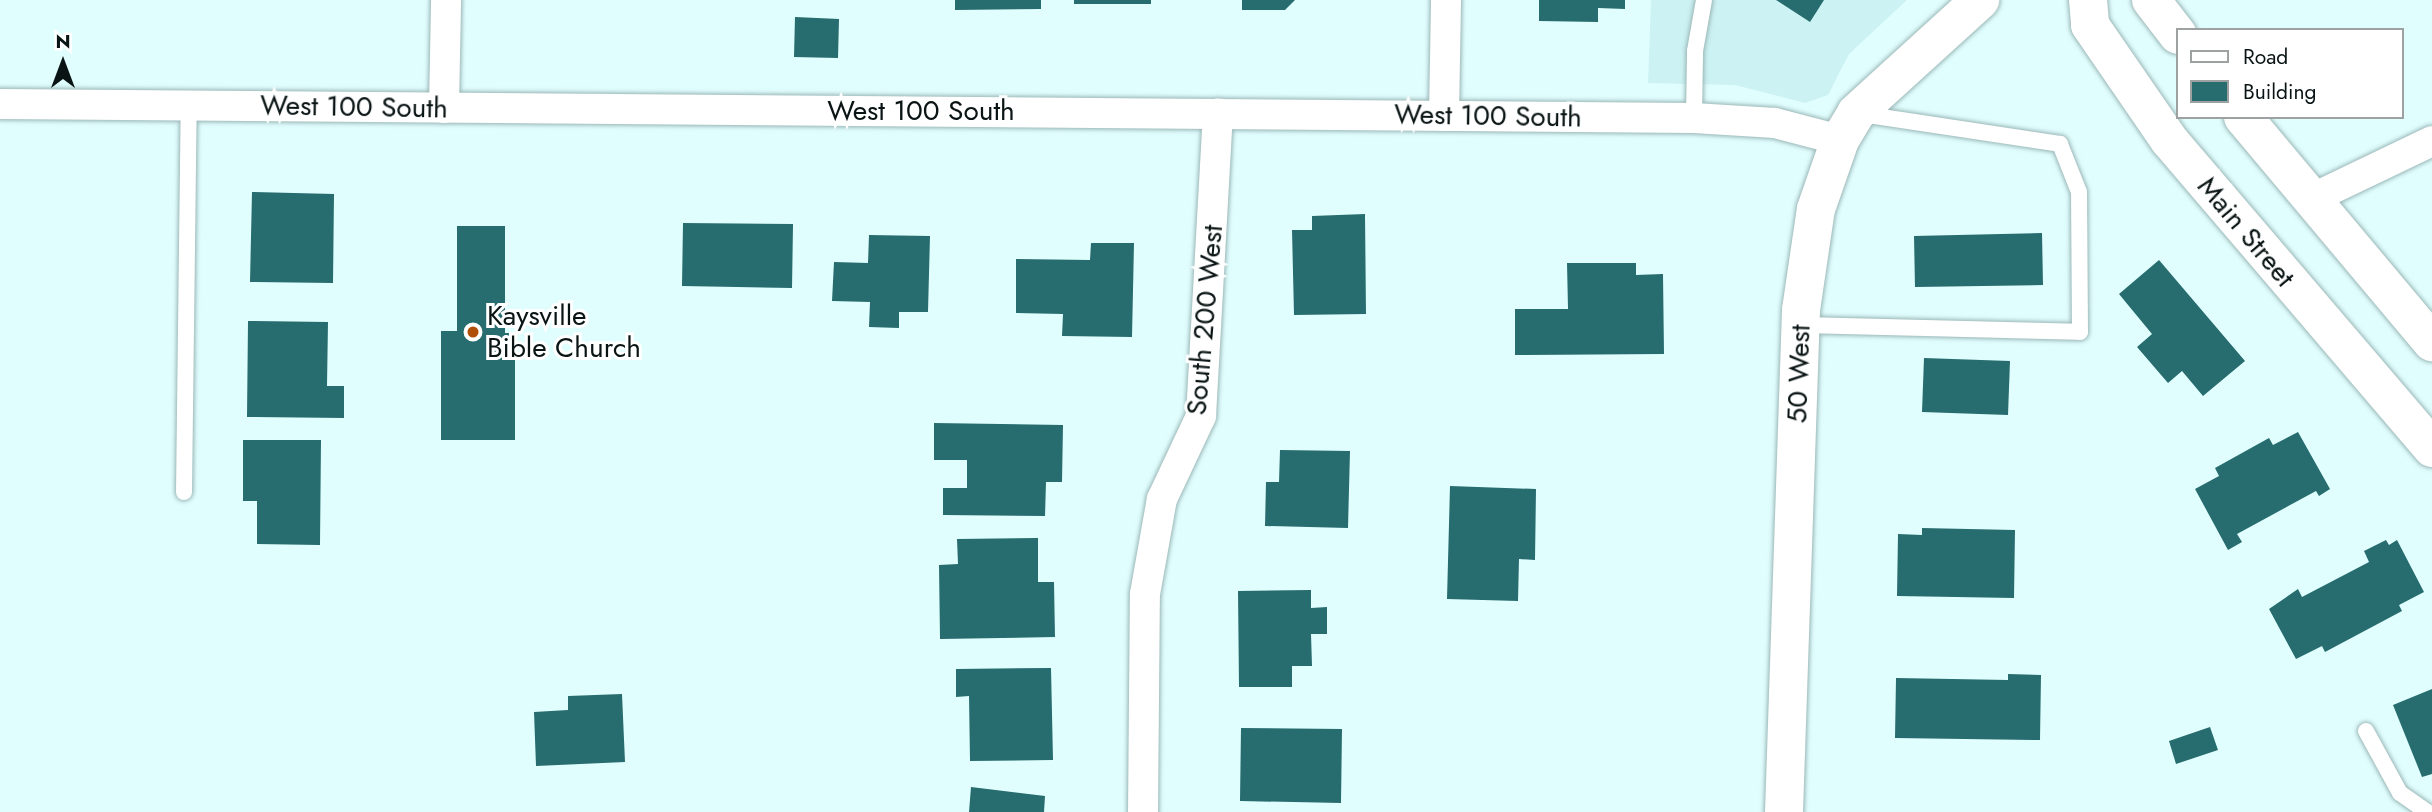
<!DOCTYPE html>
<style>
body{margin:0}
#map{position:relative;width:2432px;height:812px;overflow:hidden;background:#e1fefe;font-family:Jost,sans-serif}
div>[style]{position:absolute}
.built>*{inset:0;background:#ccf2f3}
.building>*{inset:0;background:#276c6e}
.roads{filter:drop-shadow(0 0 2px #9bb7b7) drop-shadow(0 0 2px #9bb7b7)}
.lane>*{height:16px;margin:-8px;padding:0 8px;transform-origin:8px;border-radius:8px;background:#fff}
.street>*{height:30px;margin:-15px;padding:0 15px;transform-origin:15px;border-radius:15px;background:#fff}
.secondary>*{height:38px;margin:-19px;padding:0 19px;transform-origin:19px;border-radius:19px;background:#fff}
.dots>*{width:19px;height:19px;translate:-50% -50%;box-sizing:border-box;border:4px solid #fff;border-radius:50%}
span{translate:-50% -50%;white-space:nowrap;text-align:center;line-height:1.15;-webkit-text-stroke:6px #fff;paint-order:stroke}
.street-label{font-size:28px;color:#0a1414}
.poi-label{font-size:28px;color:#0a1414}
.left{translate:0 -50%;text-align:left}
.legend{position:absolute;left:2176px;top:28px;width:228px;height:91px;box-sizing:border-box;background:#fff;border:2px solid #9da1a1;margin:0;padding:9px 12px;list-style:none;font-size:21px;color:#0a1414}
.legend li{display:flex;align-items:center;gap:14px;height:35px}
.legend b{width:35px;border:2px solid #9da1a1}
.north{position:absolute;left:28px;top:28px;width:70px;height:70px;-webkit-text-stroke:5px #fff;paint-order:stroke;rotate:0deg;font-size:19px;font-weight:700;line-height:28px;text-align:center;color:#0a1414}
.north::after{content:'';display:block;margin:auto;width:24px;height:32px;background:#0a1414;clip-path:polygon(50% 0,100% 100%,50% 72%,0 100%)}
</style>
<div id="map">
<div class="built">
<i style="clip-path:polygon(1651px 0,1907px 0,1849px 54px,1828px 95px,1805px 103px,1735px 85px,1648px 83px)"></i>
</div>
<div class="building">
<i style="clip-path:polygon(955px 0,1041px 0,1041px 9px,955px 10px)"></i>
<i style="clip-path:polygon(1074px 0,1151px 0,1151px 4px,1074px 4px)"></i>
<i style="clip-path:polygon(1242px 0,1295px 0,1285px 10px,1242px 10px)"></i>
<i style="clip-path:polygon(1539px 0,1625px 0,1625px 9px,1598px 8px,1598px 22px,1539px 21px)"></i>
<i style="clip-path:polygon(1776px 0,1824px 0,1810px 22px)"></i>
<i style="clip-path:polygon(795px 17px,839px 19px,838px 58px,794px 57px)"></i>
<i style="clip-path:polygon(252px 192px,334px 194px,333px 283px,250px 282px)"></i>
<i style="clip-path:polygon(1365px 214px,1366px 314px,1294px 315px,1292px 230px,1312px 230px,1312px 216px)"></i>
<i style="clip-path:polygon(683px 223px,793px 224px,792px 288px,682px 286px)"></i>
<i style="clip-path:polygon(457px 226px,505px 226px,505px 333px,515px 333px,515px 440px,441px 440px,441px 331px,457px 331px)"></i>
<i style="clip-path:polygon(2042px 233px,2043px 285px,1915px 287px,1914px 236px)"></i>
<i style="clip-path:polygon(869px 235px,930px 236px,928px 312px,899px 312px,899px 328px,869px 327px,870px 302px,832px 301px,834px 262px,868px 263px)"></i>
<i style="clip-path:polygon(1091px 243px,1134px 243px,1132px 337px,1062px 336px,1063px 314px,1016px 313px,1016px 259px,1090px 260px)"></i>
<i style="clip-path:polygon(2159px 260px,2245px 361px,2203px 396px,2182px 371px,2168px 383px,2137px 347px,2152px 334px,2119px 294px)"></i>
<i style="clip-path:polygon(1567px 263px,1636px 263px,1636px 275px,1663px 274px,1664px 354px,1515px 355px,1515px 309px,1568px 309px)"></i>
<i style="clip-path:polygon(248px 321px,328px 322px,327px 386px,344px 386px,344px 418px,247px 417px)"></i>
<i style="clip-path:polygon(1924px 358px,2010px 361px,2008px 415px,1922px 412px)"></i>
<i style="clip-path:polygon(934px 423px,1063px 425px,1062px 482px,1046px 482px,1045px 516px,943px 515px,943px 488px,967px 488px,967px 460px,934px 460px)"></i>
<i style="clip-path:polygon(2298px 432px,2330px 489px,2319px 496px,2316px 491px,2237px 534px,2242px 542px,2228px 550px,2195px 489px,2219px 476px,2215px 468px,2269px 438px,2273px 445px)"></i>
<i style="clip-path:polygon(243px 440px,321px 440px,320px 545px,257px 544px,257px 501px,243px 501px)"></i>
<i style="clip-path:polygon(1280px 450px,1350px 451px,1348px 528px,1265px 526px,1266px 482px,1279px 482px)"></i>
<i style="clip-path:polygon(1450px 486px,1536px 489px,1535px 560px,1519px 559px,1518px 601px,1447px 599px)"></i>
<i style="clip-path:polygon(1922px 528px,2015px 530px,2014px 598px,1897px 596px,1898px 534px,1922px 535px)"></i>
<i style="clip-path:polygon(1038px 538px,1038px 582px,1054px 582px,1055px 637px,940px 639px,939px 565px,958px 564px,957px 539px)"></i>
<i style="clip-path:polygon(2386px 540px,2389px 545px,2397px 540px,2424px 592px,2399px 605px,2402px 611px,2325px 652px,2322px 646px,2296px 659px,2269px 609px,2298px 589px,2302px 597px,2369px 562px,2364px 551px)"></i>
<i style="clip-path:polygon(1311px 590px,1311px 608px,1327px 607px,1327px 634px,1311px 634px,1312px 666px,1292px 666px,1292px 687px,1239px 687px,1238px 591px)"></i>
<i style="clip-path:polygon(1051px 668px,1053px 760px,970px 761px,969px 696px,956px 697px,956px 669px)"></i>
<i style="clip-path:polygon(2008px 674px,2041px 675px,2040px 740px,1895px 738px,1896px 678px,2008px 680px)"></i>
<i style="clip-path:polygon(2432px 689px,2432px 774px,2422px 777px,2393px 705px)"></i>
<i style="clip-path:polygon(622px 694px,625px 762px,536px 766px,534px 712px,568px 710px,568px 696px)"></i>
<i style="clip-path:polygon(2210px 727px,2218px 750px,2176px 764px,2169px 741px)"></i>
<i style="clip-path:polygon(1241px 728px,1342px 729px,1341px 803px,1240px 801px)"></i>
<i style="clip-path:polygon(971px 787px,1045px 796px,1044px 812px,969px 812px)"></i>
</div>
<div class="roads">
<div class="lane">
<i style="left:1694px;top:118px;width:67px;rotate:-89.1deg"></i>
<i style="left:1695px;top:51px;width:52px;rotate:-80deg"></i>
<i style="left:1800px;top:325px;width:280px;rotate:1.4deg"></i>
<i style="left:2080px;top:332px;width:140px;rotate:-90.4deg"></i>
<i style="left:2079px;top:192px;width:52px;rotate:-111.6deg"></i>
<i style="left:2060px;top:144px;width:201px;rotate:-171.4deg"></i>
<i style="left:184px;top:492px;width:387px;rotate:-89.3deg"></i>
<i style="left:2366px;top:731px;width:71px;rotate:61.3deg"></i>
<i style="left:2400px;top:793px;width:33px;rotate:35deg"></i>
</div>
<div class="street">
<i style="left:0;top:104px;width:1694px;rotate:0.47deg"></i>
<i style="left:1694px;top:118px;width:81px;rotate:3.5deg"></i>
<i style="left:1775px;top:123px;width:67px;rotate:14.7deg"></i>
<i style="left:444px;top:108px;width:108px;rotate:-88.9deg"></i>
<i style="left:1444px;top:116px;width:116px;rotate:-89deg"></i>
<i style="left:2309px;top:200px;width:136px;rotate:-25.6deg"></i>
<i style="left:1143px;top:812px;width:218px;rotate:-89.5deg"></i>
<i style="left:1145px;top:594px;width:97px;rotate:-79.9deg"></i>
<i style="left:1162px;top:499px;width:92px;rotate:-64.8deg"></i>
<i style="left:1201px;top:416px;width:303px;rotate:-86.8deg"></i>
</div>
<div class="secondary">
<i style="left:2088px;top:0;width:25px;rotate:85deg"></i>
<i style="left:2090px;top:25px;width:140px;rotate:55.5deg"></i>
<i style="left:2169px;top:140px;width:405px;rotate:49.5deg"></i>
<i style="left:2151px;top:0;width:44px;rotate:52.4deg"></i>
<i style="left:2243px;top:117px;width:294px;rotate:50deg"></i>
<i style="left:1784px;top:812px;width:502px;rotate:-88.06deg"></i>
<i style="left:1801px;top:310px;width:102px;rotate:-81.6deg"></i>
<i style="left:1816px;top:209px;width:73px;rotate:-70.8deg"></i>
<i style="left:1840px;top:140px;width:31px;rotate:-59deg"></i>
<i style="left:1856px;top:113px;width:168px;rotate:-42.3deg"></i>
</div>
</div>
<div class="dots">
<i style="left:473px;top:332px;background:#b04f0a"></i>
</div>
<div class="street-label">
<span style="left:354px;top:107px;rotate:1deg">West 100 South</span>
<span style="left:921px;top:111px">West 100 South</span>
<span style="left:1488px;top:116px;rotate:1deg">West 100 South</span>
<span style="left:2246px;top:232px;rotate:50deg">Main Street</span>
<span style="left:1205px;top:320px;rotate:-85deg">South 200 West</span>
<span style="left:1799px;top:374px;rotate:-88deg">50 West</span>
</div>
<div class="poi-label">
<span class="left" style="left:487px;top:332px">Kaysville<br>Bible Church</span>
</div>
<ul class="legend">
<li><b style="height:9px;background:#fff"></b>Road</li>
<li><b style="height:19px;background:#276c6e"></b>Building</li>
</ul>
<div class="north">N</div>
</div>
